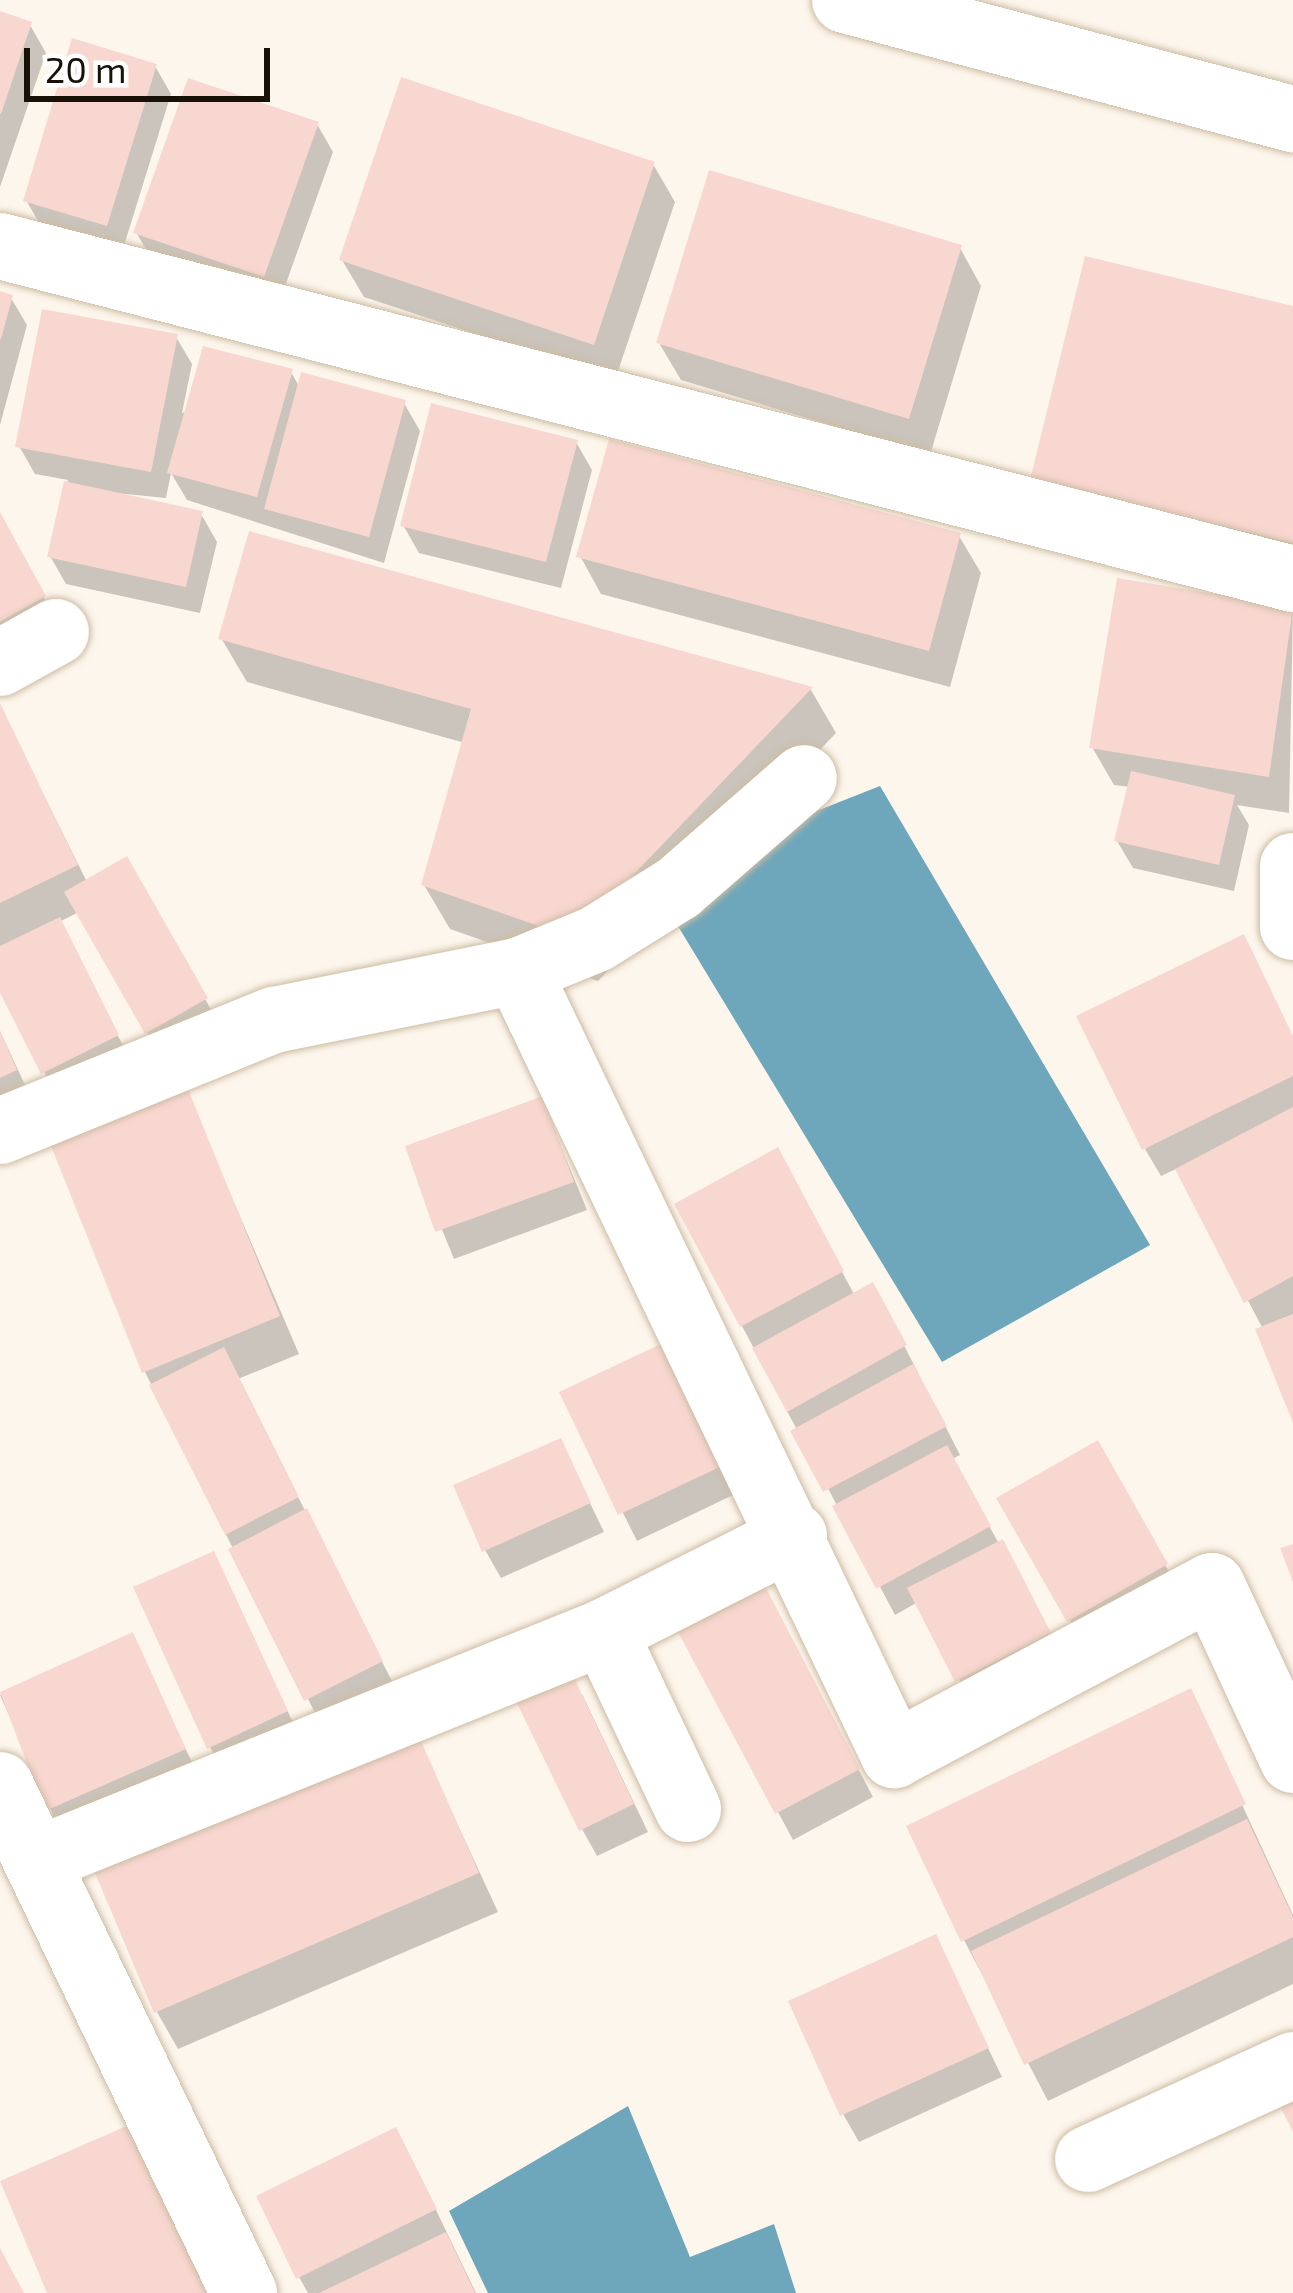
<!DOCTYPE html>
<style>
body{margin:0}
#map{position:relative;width:1293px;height:2293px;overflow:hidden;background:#fdf6ec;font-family:"Exo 2",sans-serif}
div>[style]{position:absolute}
.water>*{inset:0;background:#6ea7bb}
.shadow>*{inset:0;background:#0003}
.building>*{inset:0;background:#f9d7d1}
.roads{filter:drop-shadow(0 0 3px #cdbca4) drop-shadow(0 0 3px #cdbca4)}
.street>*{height:66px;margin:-33px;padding:0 33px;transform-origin:33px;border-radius:33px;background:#fff}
span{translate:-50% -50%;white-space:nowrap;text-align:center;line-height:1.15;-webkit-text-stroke:9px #fff;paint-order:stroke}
.scale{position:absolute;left:24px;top:48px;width:246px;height:54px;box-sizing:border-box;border:6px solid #171108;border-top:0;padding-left:15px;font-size:36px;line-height:42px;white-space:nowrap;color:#171108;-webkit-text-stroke:9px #fff;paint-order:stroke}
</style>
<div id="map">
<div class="water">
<i style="clip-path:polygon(880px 786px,1150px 1245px,942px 1362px,667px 908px,758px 834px)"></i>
<i style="clip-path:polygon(628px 2106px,690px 2257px,774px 2224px,796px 2293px,488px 2293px,449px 2211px)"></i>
</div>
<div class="shadow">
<i style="clip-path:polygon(0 15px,30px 25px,46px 53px,0 187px)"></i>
<i style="clip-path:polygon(155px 66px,171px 94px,122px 252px,42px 228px,26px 200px)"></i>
<i style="clip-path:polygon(317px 124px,333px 152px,279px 303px,152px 260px,136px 232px)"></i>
<i style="clip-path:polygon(653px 164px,675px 202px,615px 380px,364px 297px,342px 260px)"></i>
<i style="clip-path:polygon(960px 248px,981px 286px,930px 455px,681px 380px,659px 343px)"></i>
<i style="clip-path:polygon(0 295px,11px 298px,27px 325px,0 425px)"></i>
<i style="clip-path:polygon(1293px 309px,1293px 574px,1054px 517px)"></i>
<i style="clip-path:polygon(176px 337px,192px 364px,182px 413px,291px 372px,300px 388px,404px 403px,420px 431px,384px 563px,187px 500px,171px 473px,166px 498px,95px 491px,201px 514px,217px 542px,200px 613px,66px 584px,50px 556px,68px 480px,35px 474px,19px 446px)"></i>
<i style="clip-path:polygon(576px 442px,592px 470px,561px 588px,419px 553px,403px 525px)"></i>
<i style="clip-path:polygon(0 517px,59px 625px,0 658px)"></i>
<i style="clip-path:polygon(252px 534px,811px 690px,836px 733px,598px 981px,450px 929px,424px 885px,465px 743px,247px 682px,221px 638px)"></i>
<i style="clip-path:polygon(959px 536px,981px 573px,950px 687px,601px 594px,580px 556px)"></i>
<i style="clip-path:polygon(1293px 610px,1289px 813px,1237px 805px,1249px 825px,1234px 891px,1133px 868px,1117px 841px,1130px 787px,1114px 785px,1092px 747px)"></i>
<i style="clip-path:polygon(0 707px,87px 882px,126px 860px,221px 1027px,163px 1060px,79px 912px,59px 922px,132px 1063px,59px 1100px,0 987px)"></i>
<i style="clip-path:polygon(0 1031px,31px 1098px,0 1113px)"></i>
<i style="clip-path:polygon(1293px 1037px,1293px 1415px,1263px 1329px,1178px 1168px,1161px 1176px,1145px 1149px)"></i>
<i style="clip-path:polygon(185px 1088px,299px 1354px,238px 1379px,396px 1689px,322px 1727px,145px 1372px)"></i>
<i style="clip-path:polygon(542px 1100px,587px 1210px,454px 1259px,409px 1148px)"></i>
<i style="clip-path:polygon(792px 1178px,855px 1296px,888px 1314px,960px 1455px,952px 1459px,1064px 1661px,974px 1707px,918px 1602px,895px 1615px,678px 1205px)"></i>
<i style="clip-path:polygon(563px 1393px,756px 1484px,637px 1541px)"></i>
<i style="clip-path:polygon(560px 1441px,604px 1532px,501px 1578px,485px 1550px)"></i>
<i style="clip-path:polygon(1097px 1444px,1181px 1593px,1085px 1647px,1001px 1499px)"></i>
<i style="clip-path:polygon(228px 1582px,301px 1740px,226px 1775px,210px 1747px)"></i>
<i style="clip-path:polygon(779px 1618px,873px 1797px,793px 1840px,682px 1633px)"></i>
<i style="clip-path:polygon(132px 1636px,199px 1777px,63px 1837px,0 1695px)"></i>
<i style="clip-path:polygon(1190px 1692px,1293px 1915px,1293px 1984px,1048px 2101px,964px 1940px)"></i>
<i style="clip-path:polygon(582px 1694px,648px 1832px,597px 1856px,582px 1829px)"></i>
<i style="clip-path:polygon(414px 1730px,498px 1912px,178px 2049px,157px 2012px)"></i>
<i style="clip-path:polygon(935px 1938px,1002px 2077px,859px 2142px,843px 2114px)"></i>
<i style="clip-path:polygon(411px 2158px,476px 2293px,308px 2293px,299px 2277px)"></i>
</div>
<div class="building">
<i style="clip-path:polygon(0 11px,32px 22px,1px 114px,0 114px)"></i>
<i style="clip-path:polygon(72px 38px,157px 64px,107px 226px,23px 201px)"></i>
<i style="clip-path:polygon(401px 77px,655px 162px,594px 345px,339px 260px)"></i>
<i style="clip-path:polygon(188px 78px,319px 122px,264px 277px,133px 233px)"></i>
<i style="clip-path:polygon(709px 170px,962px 245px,909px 419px,656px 343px)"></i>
<i style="clip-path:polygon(1085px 256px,1293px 306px,1293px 543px,1030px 480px)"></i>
<i style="clip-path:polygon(0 291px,13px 295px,1px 339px,0 339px)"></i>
<i style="clip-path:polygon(42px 309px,178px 334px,151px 472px,15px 447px)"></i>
<i style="clip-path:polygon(203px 346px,293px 369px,257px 497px,167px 473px)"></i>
<i style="clip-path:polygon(301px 372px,406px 400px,369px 537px,264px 509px)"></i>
<i style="clip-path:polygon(431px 403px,578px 440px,546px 562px,400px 526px)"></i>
<i style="clip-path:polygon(609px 439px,961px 533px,929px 651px,576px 557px)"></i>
<i style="clip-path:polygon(64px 481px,203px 511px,186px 587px,47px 557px)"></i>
<i style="clip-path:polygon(0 512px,46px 596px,0 622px)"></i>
<i style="clip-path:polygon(249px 531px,813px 687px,573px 938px,421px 885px,471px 709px,218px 639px)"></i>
<i style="clip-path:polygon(1117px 578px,1293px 607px,1269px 777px,1089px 748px)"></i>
<i style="clip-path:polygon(0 703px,78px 865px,0 903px)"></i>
<i style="clip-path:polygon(1131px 771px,1235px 795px,1219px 865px,1114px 841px)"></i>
<i style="clip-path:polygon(127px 856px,208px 998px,145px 1034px,64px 892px)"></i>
<i style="clip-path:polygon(60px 917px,119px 1035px,41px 1074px,0 993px,0 946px)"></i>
<i style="clip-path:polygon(1244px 934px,1293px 1036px,1293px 1076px,1142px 1150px,1076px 1016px)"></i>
<i style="clip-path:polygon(0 1031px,17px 1070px,0 1078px)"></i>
<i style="clip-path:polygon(186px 1084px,280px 1316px,142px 1373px,49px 1141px)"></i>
<i style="clip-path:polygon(543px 1096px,574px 1182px,435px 1232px,405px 1146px)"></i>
<i style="clip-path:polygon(1293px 1107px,1293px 1276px,1244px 1303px,1175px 1169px)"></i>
<i style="clip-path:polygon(778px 1147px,844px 1271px,740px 1327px,674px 1204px)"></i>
<i style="clip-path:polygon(873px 1282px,907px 1345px,787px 1412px,752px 1348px)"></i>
<i style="clip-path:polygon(1293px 1314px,1293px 1423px,1255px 1329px)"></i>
<i style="clip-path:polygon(684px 1333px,743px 1456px,618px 1515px,559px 1392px)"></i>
<i style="clip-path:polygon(224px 1347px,299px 1497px,225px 1535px,149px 1385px)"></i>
<i style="clip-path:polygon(913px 1364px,947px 1426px,823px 1492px,790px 1431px)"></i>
<i style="clip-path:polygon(561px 1438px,591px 1503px,482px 1552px,453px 1485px)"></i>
<i style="clip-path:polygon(1098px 1440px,1168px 1564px,1067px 1622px,996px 1498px)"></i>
<i style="clip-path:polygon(947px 1445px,991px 1526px,876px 1589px,832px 1506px)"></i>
<i style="clip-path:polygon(307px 1508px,383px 1661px,304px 1701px,228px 1549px)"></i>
<i style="clip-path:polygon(1003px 1539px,1051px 1633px,955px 1682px,907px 1588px)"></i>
<i style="clip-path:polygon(1293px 1544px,1293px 1582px,1280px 1548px)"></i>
<i style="clip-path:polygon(214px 1551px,288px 1711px,207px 1749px,133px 1587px)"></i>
<i style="clip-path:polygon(765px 1586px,860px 1769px,775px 1814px,678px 1632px)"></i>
<i style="clip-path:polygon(133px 1632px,186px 1749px,45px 1811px,0 1692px)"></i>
<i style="clip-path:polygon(567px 1663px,634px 1804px,579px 1831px,511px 1691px)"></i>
<i style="clip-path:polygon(1191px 1688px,1246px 1804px,961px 1942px,906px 1826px)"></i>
<i style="clip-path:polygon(415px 1727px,479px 1873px,154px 2013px,92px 1866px)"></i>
<i style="clip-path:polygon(1247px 1819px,1293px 1917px,1293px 1937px,1024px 2065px,971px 1951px)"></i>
<i style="clip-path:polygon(936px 1934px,989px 2048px,840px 2116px,788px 2001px)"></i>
<i style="clip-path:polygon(1293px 2097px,1293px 2132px,1279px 2104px)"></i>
<i style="clip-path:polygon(152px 2115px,227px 2293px,47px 2293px,0 2181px)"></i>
<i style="clip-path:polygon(396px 2127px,437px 2209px,296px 2279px,256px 2196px)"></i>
<i style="clip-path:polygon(446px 2232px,475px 2293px,319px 2293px)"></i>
<i style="clip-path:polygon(0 2248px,24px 2293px,0 2293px)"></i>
</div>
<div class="roads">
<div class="street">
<i style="left:845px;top:0;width:464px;rotate:14.9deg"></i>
<i style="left:0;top:246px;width:1335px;rotate:14.44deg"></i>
<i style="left:0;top:663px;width:64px;rotate:-29deg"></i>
<i style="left:1293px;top:866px;width:61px;rotate:90deg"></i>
<i style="left:518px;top:971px;width:870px;rotate:64.38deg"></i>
<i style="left:894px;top:1755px;width:360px;rotate:-28deg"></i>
<i style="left:1212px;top:1586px;width:192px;rotate:65deg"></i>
<i style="left:0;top:1131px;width:296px;rotate:-22.1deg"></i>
<i style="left:274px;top:1020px;width:249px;rotate:-11.4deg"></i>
<i style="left:518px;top:971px;width:84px;rotate:-22.3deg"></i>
<i style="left:596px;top:939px;width:97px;rotate:-31.9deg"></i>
<i style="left:678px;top:888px;width:167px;rotate:-41.1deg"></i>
<i style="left:604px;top:1632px;width:213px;rotate:-26.8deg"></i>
<i style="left:0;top:1785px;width:564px;rotate:64.34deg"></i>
<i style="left:37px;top:1860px;width:611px;rotate:-21.91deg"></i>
<i style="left:604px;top:1632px;width:196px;rotate:64.6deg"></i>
<i style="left:1088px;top:2159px;width:226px;rotate:-24.6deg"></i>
</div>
</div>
<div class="scale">20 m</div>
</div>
